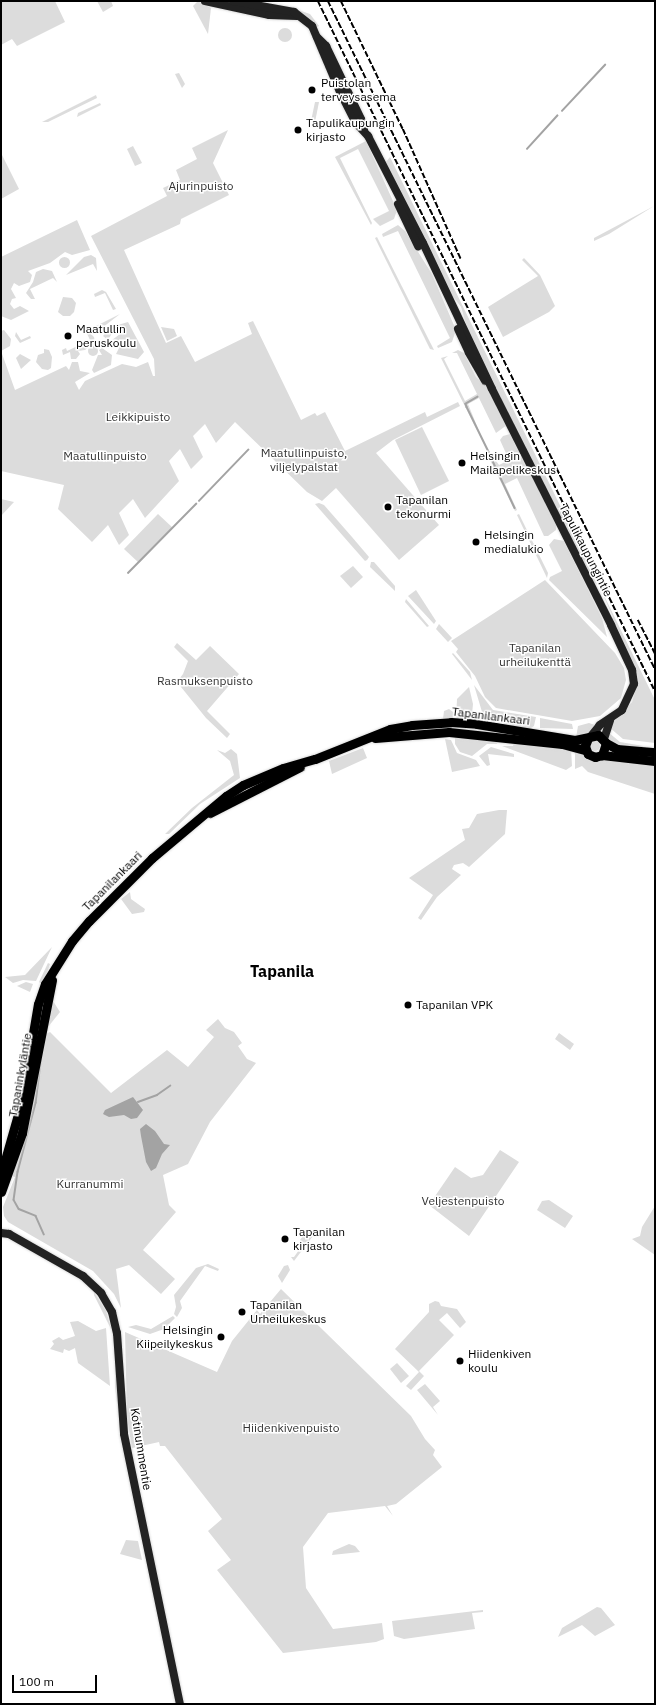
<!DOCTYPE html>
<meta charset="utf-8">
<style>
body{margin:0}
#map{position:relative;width:656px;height:1705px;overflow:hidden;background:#fff;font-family:"IBM Plex Sans",sans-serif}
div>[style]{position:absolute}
.green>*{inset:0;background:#dcdcdc}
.round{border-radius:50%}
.water>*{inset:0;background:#a3a3a3}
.stream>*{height:1.5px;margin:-0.75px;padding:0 0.75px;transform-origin:0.75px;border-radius:0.75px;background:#a3a3a3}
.roads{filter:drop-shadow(0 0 1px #dbdbdb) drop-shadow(0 0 1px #dbdbdb)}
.secondary>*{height:8px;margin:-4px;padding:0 4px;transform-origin:4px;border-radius:4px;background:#222}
.primary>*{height:9px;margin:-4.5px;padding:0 4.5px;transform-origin:4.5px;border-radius:4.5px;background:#000}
.rail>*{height:1.5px;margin-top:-0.75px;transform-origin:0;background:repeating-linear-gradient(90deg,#000 0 6px,transparent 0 8px)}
.dots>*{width:11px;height:11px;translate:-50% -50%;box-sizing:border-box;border:2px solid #fff;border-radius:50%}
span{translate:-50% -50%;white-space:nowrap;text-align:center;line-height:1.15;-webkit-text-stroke:3px #fff;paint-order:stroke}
.poi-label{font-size:12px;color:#000}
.left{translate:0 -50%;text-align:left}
.right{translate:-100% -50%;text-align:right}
.park-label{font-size:12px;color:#333}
.street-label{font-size:12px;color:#000}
.district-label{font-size:16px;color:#000;font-weight:700}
.frame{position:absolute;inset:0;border:2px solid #000;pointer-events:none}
.scale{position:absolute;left:12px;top:1675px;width:85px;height:18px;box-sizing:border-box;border:2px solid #000;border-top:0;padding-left:5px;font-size:12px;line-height:14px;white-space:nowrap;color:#000;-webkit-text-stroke:3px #fff;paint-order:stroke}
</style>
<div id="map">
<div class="green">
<i style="clip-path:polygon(1px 1px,55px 1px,65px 22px,17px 46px,12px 39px,1px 45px)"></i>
<i style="clip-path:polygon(97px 1px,111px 1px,113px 6px,103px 12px)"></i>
<i style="clip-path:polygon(198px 1px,211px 8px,208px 34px,193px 6px)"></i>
<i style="clip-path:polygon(295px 9px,310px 14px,319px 26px,317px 27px)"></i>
<i class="round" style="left:278px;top:28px;width:14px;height:14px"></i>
<i style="clip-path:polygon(179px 73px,185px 84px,182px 88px,175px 74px)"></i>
<i style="clip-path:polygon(96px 95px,97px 98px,48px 122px,42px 122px)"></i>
<i style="clip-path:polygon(315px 102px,319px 102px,315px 122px,311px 121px)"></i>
<i style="clip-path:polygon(100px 103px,101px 105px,77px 117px,78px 113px)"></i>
<i style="clip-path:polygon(228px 130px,213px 163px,229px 195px,181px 219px,180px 224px,124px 250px,166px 343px,181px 336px,195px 362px,252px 334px,248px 323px,253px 321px,301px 420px,315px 413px,317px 416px,325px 412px,345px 451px,425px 412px,427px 417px,458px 402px,460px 406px,393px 440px,376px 453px,439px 525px,399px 560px,336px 488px,322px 501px,307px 492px,235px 422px,216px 443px,205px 424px,193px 436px,203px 457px,191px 469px,180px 449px,169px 461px,179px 481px,145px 518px,133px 499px,119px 513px,129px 535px,119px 545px,108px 525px,92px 542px,58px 509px,64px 485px,1px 471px,1px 331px,4px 330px,11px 339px,10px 346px,1px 351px,15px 390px,66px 366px,69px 370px,72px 362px,78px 362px,80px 371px,90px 373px,75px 382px,79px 390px,85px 381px,122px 364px,136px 367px,148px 362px,153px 376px,155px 376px,154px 359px,91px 236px,167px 196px,163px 188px,180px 180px,176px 170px,197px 159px,192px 148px)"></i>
<i style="clip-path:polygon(366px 141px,397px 210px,394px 219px,380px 226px,373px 219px,389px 211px,358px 149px,340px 158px,372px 223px,371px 225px,335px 157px)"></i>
<i style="clip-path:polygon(133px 146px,142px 163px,135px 166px,127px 149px)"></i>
<i style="clip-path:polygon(1px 153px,19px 189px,1px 199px)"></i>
<i style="clip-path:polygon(390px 157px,655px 700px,655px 743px,623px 739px,609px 727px,632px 702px,636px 688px,611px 619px,613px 617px,599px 586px,590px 579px,469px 334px,461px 307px,451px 294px,385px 163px)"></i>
<i style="clip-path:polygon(654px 206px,609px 234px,594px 241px,594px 238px)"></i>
<i style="clip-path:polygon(77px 220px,90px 250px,72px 255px,65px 252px,50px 263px,28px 271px,32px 275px,30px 282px,19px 286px,14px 283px,11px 289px,16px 298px,12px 299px,10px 304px,14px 309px,20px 306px,29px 311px,11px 320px,1px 316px,1px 257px)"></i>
<i style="clip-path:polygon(398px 225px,405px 231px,432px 274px,456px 330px,452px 342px,438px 348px,437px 346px,450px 338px,398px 231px,383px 237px,382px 234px)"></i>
<i style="clip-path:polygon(377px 237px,434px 350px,430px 349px,375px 238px)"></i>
<i style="clip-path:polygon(91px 255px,96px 258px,97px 271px,93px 264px,66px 275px,84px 257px)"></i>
<i class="round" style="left:58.5px;top:256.5px;width:11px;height:11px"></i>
<i style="clip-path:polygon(524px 258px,540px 275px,555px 306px,549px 312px,503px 337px,488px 307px,538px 276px,522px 260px)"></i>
<i style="clip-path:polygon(43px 269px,52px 271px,57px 282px,53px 278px,30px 289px,35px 299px,31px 299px,26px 293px,33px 282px,36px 272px)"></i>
<i style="clip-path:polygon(102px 290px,106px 292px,116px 309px,113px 310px,105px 293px,95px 297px,94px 294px)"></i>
<i style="clip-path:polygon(63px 297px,72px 298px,76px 303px,74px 312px,70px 316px,63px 316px,58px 312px)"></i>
<i style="clip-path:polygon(120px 314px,98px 331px,92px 328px)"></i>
<i style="clip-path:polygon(128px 322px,144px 352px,138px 359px,116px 354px,120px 346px,112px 340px,120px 334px,118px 329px,114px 330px,108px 340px,103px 336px,111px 327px)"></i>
<i style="clip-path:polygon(84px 327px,94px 337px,95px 342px,85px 350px,78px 351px,80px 354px,76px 359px,71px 359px,70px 352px,63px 355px,62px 350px,66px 348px,67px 351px,90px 340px)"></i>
<i style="clip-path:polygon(161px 327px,174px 329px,177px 336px,167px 341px)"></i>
<i style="clip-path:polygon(16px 332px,21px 340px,30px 336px,31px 338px,20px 343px,15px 336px)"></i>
<i class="round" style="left:88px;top:346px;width:10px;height:10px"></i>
<i style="clip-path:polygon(102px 348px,112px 355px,111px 365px,94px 373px,92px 370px,98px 355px,102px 355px,99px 350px)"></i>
<i style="clip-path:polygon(44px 349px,49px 350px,52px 357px,51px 368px,48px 370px,42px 369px,36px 362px,38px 355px,44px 353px)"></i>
<i style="clip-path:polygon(458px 350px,464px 353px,476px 377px,488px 388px,507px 425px,496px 433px,479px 398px,468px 404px,488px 453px,441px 358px,448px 356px,444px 359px,465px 401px,477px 394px,457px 353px,452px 353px)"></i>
<i style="clip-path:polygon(20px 354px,31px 360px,21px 369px,16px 358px)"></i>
<i style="clip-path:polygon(422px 427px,449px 481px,421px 495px,395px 440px)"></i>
<i style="clip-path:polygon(510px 434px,556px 524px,556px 530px,548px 536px,544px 536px,517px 478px,505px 484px,517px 510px,515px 511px,490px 460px,494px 458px,499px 465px,509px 460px,500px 440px,503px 436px)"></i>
<i style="clip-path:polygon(1px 499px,14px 502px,1px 516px)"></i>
<i style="clip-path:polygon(319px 503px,324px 505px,352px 537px,369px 557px,367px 560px,365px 561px,315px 504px)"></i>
<i style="clip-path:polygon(158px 514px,173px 528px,139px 563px,124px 549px)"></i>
<i style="clip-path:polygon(519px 514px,548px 573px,547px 578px,517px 515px)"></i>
<i style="clip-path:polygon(554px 539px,564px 541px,602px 618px,607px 637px,549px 580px,550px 577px,562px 571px,549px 545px)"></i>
<i style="clip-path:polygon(371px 562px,374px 562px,395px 586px,395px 591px,370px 567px)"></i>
<i style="clip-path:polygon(353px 566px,363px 577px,351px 588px,340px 576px)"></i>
<i style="clip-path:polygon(545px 580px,615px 653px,624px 668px,626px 680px,621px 698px,600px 716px,572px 721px,496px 708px,485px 697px,475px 676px,456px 652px,458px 649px,451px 641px)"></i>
<i style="clip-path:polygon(416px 590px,436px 621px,434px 624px,408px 596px)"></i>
<i style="clip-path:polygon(406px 599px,429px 626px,427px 627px,405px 602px)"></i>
<i style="clip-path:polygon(439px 624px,452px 638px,448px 642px,436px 629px)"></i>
<i style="clip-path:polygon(177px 643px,196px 660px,210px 646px,239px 674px,207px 711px,230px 734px,227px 738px,206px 718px,177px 682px,183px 674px,188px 661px,174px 647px)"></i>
<i style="clip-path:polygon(453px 653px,470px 672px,472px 680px,452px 654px)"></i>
<i style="clip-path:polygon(474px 685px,493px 710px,536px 717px,534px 726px,529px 729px,485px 722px)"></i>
<i style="clip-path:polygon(469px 687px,473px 704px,472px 714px,468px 719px,456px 720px,457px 699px)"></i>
<i style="clip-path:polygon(449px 709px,453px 712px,453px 720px,443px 719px,444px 711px)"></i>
<i style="clip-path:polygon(540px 718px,572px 724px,573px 729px,540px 728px)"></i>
<i style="clip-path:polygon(589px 723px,595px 725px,590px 733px,576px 738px,578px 726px)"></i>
<i style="clip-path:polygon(608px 732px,620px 742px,643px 746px,642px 748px,612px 746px,606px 736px)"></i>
<i style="clip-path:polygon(455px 735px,498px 741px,497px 744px,487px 744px,472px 756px,460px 752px,455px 744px)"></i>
<i style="clip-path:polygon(445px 739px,451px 740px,457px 753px,476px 760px,480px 766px,452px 772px)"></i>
<i class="round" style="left:590px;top:741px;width:10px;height:10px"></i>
<i style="clip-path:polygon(514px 743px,571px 748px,572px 766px,566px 770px,502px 746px,513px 746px)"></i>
<i style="clip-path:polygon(491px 747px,514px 754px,514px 757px,488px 754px,490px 765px,487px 766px,479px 756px)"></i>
<i style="clip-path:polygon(363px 748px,367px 758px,332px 774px,329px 761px)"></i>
<i style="clip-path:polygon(231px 749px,237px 754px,240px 778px,200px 804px,169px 834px,165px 834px,192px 808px,234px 775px,230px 761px,217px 750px,225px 753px)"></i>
<i style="clip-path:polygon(575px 749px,593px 761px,604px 758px,655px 765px,655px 794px,588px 772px,582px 766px,575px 769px)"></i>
<i style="clip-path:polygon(499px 810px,507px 810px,505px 834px,469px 867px,463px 863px,454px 865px,452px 869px,461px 875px,437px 897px,421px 920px,418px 918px,433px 895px,409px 878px,465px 840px,462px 829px,469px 828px,477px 814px)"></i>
<i style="clip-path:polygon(130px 892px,131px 899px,145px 909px,144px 912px,132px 914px,121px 899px)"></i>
<i style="clip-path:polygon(52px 947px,36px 981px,23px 980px,13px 983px,5px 977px,25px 975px)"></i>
<i style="clip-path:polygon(48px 963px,50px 964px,43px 985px,39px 982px)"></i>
<i style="clip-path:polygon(26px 982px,33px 984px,30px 992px,17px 986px)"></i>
<i style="clip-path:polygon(53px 1001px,60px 1012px,48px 1027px,47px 1025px)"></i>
<i style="clip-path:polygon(218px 1019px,225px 1028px,234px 1032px,242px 1043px,238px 1046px,247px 1059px,256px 1063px,210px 1122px,188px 1164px,163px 1175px,169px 1205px,176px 1212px,143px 1250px,175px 1279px,161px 1294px,129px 1265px,116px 1269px,121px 1308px,114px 1294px,93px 1271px,8px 1222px,4px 1216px,3px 1207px,15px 1177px,12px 1176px,23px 1139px,41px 1039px,44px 1045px,46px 1034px,50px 1032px,111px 1093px,167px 1050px,188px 1067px,214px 1037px,206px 1030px)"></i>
<i style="clip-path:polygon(559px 1033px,574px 1044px,570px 1050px,555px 1039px)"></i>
<i style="clip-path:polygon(500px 1150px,519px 1162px,469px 1236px,429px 1205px,455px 1167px,471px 1178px,483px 1175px)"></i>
<i style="clip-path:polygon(549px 1200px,573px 1216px,565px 1228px,537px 1210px,542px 1201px)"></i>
<i style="clip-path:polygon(655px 1206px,655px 1255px,632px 1239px,640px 1236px,642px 1227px)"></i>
<i style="clip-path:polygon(307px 1231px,316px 1232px,294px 1261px,291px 1257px,294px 1257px,304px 1243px,300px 1240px)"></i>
<i style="clip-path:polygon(208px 1264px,219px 1269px,218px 1271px,205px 1266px,180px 1301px,182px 1308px,177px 1317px,174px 1314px,176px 1307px,174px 1295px,196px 1268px)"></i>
<i style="clip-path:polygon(288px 1265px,290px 1270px,282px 1283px,278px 1276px,284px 1266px)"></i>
<i style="clip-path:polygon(281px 1289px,411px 1416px,425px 1439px,435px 1450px,433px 1455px,442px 1467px,396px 1504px,387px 1506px,393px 1516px,385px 1506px,328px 1513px,303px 1547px,306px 1588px,333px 1629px,382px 1623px,384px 1639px,376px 1642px,283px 1653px,217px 1570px,231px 1560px,208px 1531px,222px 1519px,165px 1446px,160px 1446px,159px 1442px,132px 1448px,127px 1418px,125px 1332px,217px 1372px,232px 1341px,257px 1310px,260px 1314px)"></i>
<i style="clip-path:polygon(94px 1292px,106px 1311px,112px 1331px,94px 1295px)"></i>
<i style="clip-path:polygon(435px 1301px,439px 1302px,441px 1306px,457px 1309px,466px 1322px,460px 1328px,447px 1313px,439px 1320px,454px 1335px,419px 1371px,424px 1376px,411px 1390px,406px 1386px,419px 1372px,395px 1349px,429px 1312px,429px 1304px)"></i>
<i style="clip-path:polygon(173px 1316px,175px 1318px,164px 1329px,150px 1334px,128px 1327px,136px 1325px,151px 1329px)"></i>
<i style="clip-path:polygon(78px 1321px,96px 1331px,106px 1328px,110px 1386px,78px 1363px,75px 1348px,69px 1351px,64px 1349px,63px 1353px,50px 1349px,54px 1344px,52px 1341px,59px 1337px,63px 1340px,75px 1336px,70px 1322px)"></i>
<i style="clip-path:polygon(115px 1355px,115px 1358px,119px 1418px,115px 1387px)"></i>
<i style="clip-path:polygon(397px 1363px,409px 1376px,401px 1383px,390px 1369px)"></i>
<i style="clip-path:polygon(425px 1384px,440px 1401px,433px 1407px,438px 1415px,417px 1390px)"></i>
<i style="clip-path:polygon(126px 1540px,138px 1541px,142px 1560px,120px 1554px)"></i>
<i style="clip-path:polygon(349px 1544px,355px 1546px,360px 1552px,332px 1555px,333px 1551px)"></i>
<i style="clip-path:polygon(597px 1607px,601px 1608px,615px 1625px,595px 1636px,582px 1625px,558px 1637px,562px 1628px)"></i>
<i style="clip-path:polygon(483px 1610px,483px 1612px,472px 1613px,475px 1629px,404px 1639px,394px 1636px,392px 1621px)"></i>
</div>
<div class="water">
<i style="clip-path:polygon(133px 1097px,143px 1110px,137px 1118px,131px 1119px,124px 1115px,109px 1117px,103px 1114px,105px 1110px)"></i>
<i style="clip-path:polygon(146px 1124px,155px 1131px,164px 1144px,170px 1145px,162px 1154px,156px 1168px,151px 1171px,146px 1162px,141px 1136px,140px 1129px)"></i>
</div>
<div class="stream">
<i style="left:562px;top:111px;width:63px;rotate:-46.9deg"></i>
<i style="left:527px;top:149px;width:45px;rotate:-47.7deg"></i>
<i style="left:478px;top:397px;width:14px;rotate:150deg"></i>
<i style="left:466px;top:404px;width:3px;rotate:72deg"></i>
<i style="left:467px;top:407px;width:50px;rotate:63.9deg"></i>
<i style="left:492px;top:459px;width:54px;rotate:64.9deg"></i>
<i style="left:199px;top:501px;width:71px;rotate:-46.1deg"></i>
<i style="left:128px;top:573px;width:97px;rotate:-45.4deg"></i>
<i style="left:42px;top:1055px;width:48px;rotate:97.1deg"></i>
<i style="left:36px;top:1103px;width:71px;rotate:104.6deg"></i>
<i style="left:18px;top:1172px;width:28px;rotate:98deg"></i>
<i style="left:14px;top:1200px;width:10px;rotate:61deg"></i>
<i style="left:19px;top:1209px;width:18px;rotate:22deg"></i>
<i style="left:36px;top:1216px;width:20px;rotate:66deg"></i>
<i style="left:138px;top:1102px;width:20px;rotate:-20deg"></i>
<i style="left:157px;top:1095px;width:16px;rotate:-35deg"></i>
</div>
<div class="roads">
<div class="secondary">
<i style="left:205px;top:1px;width:66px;rotate:12.3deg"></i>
<i style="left:269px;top:15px;width:28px;rotate:2deg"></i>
<i style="left:233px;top:1px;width:62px;rotate:10.2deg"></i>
<i style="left:294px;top:12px;width:23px;rotate:38deg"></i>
<i style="left:312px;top:26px;width:72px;rotate:67deg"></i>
<i style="left:340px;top:92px;width:35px;rotate:63deg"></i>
<i style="left:356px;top:123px;width:18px;rotate:47deg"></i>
<i style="left:368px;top:136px;width:120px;rotate:62.8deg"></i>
<i style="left:423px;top:243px;width:161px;rotate:64.7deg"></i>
<i style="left:492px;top:389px;width:264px;rotate:63.2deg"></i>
<i style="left:611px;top:625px;width:50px;rotate:65deg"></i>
<i style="left:632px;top:670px;width:14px;rotate:82deg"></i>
<i style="left:634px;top:684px;width:29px;rotate:115deg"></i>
<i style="left:622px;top:710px;width:27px;rotate:146deg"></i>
<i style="left:600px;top:725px;width:14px;rotate:129deg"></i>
<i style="left:317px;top:37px;width:13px;rotate:45deg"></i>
<i style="left:326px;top:46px;width:81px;rotate:64.4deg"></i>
<i style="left:361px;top:119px;width:10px;rotate:73deg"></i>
<i style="left:398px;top:204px;width:47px;rotate:64.5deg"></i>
<i style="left:458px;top:329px;width:26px;rotate:65deg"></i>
<i style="left:469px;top:353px;width:32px;rotate:60deg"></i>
<i style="left:604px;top:739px;width:20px;rotate:-72deg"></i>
<i style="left:1px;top:1233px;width:8px;rotate:7deg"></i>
<i style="left:9px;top:1234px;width:85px;rotate:29.6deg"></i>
<i style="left:83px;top:1276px;width:25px;rotate:43deg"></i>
<i style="left:101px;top:1293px;width:22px;rotate:60deg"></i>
<i style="left:112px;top:1312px;width:22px;rotate:77deg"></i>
<i style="left:117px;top:1333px;width:101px;rotate:86deg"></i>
<i style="left:124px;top:1434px;width:276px;rotate:78.3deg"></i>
</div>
<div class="primary">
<i style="left:375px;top:738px;width:74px;rotate:-4.6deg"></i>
<i style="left:449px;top:732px;width:114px;rotate:6.1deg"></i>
<i style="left:562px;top:744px;width:24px;rotate:15deg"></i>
<i style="left:606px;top:743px;width:13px;rotate:29deg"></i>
<i style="left:617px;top:749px;width:38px;rotate:5deg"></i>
<i style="left:602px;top:755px;width:53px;rotate:6.5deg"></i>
<i style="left:210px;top:813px;width:101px;rotate:-27.1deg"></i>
<i style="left:1px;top:1174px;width:73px;rotate:-74.1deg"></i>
<i style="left:21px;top:1104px;width:101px;rotate:-80.4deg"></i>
<i style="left:38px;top:1004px;width:21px;rotate:-71deg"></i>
<i style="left:45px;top:984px;width:51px;rotate:-57.9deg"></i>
<i style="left:72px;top:941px;width:26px;rotate:-50deg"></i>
<i style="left:89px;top:921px;width:89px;rotate:-45deg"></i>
<i style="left:152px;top:858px;width:97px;rotate:-40deg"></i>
<i style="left:226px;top:796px;width:20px;rotate:-33deg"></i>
<i style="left:243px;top:785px;width:43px;rotate:-23deg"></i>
<i style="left:283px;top:768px;width:33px;rotate:-16deg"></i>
<i style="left:315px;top:759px;width:81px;rotate:-21.8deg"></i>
<i style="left:390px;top:729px;width:22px;rotate:-10deg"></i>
<i style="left:412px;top:725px;width:39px;rotate:-4deg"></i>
<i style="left:451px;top:722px;width:26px;rotate:4deg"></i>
<i style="left:477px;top:724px;width:99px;rotate:9.3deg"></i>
<i style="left:575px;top:740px;width:24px;rotate:-12deg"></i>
<i style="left:598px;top:735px;width:11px;rotate:45deg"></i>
<i style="left:606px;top:743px;width:13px;rotate:108deg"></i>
<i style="left:602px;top:755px;width:7px;rotate:164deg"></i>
<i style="left:595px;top:757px;width:8px;rotate:-157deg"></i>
<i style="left:588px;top:754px;width:9px;rotate:-111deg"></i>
<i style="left:585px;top:746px;width:9px;rotate:-69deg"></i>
<i style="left:1px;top:1192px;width:63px;rotate:-70.4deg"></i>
<i style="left:22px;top:1133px;width:156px;rotate:-78.9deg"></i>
</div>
</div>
<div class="rail">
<i style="left:318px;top:1px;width:768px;rotate:63.97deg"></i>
<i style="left:328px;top:1px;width:744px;rotate:63.92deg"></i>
<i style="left:341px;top:1px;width:142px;rotate:64.2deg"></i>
<i style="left:403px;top:129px;width:142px;rotate:66deg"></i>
<i style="left:638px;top:620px;width:38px;rotate:63deg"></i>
</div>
<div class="dots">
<i style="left:312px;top:90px;background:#000"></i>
<i style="left:298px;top:130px;background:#000"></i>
<i style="left:68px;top:336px;background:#000"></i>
<i style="left:462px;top:463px;background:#000"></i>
<i style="left:388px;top:507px;background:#000"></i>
<i style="left:476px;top:542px;background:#000"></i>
<i style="left:408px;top:1005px;background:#000"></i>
<i style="left:285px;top:1239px;background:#000"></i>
<i style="left:242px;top:1312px;background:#000"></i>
<i style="left:221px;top:1337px;background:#000"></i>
<i style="left:460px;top:1361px;background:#000"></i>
</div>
<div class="poi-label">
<span class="left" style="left:321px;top:90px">Puistolan<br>terveysasema</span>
<span class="left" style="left:306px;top:130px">Tapulikaupungin<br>kirjasto</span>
<span class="left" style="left:76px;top:336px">Maatullin<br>peruskoulu</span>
<span class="left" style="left:470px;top:463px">Helsingin<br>Mailapelikeskus</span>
<span class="left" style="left:396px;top:507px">Tapanilan<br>tekonurmi</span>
<span class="left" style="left:484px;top:542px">Helsingin<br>medialukio</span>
<span class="left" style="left:416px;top:1005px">Tapanilan VPK</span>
<span class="left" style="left:293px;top:1239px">Tapanilan<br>kirjasto</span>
<span class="left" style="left:250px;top:1312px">Tapanilan<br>Urheilukeskus</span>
<span class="right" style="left:213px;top:1337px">Helsingin<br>Kiipeilykeskus</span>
<span class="left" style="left:468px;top:1361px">Hiidenkiven<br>koulu</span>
</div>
<div class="park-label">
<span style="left:201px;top:186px">Ajurinpuisto</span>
<span style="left:138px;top:417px">Leikkipuisto</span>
<span style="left:304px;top:460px">Maatullinpuisto,<br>viljelypalstat</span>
<span style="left:105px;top:456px">Maatullinpuisto</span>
<span style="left:535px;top:655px">Tapanilan<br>urheilukenttä</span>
<span style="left:205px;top:681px">Rasmuksenpuisto</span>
<span style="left:90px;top:1184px">Kurranummi</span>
<span style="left:463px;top:1201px">Veljestenpuisto</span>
<span style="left:291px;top:1428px">Hiidenkivenpuisto</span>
</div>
<div class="street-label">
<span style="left:586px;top:550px;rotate:63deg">Tapulikaupungintie</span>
<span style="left:491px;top:716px;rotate:7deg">Tapanilankaari</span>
<span style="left:112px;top:881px;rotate:-45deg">Tapanilankaari</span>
<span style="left:20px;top:1075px;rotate:-80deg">Tapaninkyläntie</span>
<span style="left:141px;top:1449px;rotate:81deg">Kotinummentie</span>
</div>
<div class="district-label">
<span style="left:282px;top:971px">Tapanila</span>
</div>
<div class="frame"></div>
<div class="scale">100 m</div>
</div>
